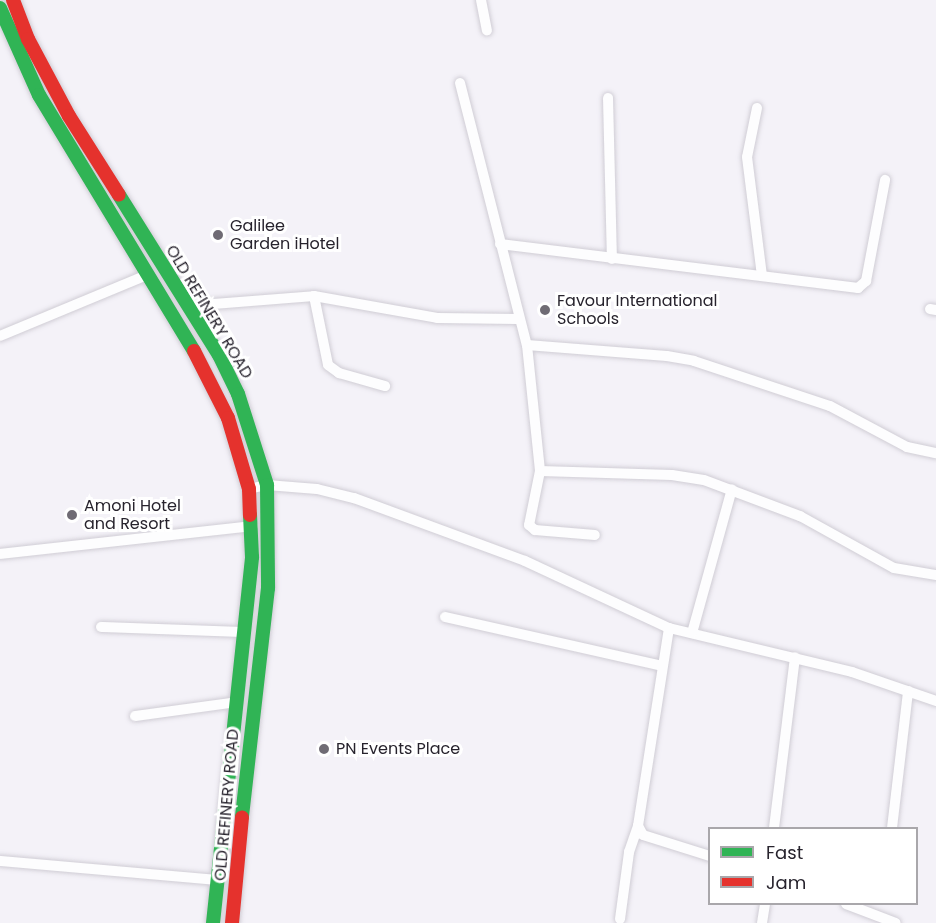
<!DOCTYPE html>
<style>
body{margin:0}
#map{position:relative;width:936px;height:923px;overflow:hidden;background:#f4f2f8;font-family:Poppins,sans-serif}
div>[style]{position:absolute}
.roads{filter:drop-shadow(0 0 2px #d0cdd5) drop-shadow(0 0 2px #d0cdd5)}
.street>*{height:10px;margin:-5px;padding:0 5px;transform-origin:5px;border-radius:5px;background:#fdfdfe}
.fast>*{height:14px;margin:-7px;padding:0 7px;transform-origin:7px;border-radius:7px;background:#30b455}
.jam>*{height:14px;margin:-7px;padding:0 7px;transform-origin:7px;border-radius:7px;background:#e5322d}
.dots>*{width:16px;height:16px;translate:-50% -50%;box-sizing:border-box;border:3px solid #fff;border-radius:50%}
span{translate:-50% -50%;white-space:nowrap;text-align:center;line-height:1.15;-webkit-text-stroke:6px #fff;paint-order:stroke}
.poi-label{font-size:16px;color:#27232d}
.left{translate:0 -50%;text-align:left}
.street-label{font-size:16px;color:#27232d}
.legend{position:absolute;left:708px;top:827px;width:210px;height:78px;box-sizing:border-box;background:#fff;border:2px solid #a9a7ab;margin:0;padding:8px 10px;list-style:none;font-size:18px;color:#27232d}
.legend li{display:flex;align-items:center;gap:12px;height:30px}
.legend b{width:30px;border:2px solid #a9a7ab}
</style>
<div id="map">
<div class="roads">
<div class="street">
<i style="left:481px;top:0;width:31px;rotate:79deg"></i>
<i style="left:460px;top:83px;width:270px;rotate:75.7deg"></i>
<i style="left:527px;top:345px;width:127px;rotate:84.1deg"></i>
<i style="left:540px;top:471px;width:55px;rotate:101.5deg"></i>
<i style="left:529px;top:525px;width:8px;rotate:40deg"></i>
<i style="left:535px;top:530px;width:60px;rotate:4.8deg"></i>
<i style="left:608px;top:98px;width:161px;rotate:88.6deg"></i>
<i style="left:757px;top:108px;width:50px;rotate:101.5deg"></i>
<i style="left:747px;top:157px;width:119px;rotate:82.8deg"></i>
<i style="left:500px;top:244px;width:361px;rotate:7deg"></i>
<i style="left:858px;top:288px;width:11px;rotate:-41deg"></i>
<i style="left:866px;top:281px;width:103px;rotate:-79.3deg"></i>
<i style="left:314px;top:296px;width:70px;rotate:78.5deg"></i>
<i style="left:328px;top:365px;width:14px;rotate:36deg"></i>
<i style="left:339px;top:373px;width:48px;rotate:15.8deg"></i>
<i style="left:188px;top:306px;width:126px;rotate:-4.5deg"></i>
<i style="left:314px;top:296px;width:125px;rotate:10.1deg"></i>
<i style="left:437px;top:318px;width:81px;rotate:0.7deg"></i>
<i style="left:930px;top:309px;width:6px;rotate:9deg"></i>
<i style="left:0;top:336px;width:159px;rotate:-22.5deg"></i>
<i style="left:527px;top:345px;width:140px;rotate:4.5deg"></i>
<i style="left:667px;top:356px;width:27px;rotate:10deg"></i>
<i style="left:694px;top:361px;width:143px;rotate:18.3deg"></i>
<i style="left:830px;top:406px;width:87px;rotate:28deg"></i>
<i style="left:907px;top:447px;width:30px;rotate:12deg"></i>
<i style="left:540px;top:471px;width:132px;rotate:1.7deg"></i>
<i style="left:672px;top:475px;width:32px;rotate:9deg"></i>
<i style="left:704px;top:480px;width:103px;rotate:20.6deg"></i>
<i style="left:800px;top:516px;width:107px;rotate:29deg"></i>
<i style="left:894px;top:568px;width:43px;rotate:9.5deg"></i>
<i style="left:249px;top:489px;width:18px;rotate:-13deg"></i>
<i style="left:267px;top:485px;width:50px;rotate:4.6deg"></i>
<i style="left:317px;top:489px;width:38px;rotate:14deg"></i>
<i style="left:354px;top:498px;width:182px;rotate:20.2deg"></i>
<i style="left:525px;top:561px;width:159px;rotate:25deg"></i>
<i style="left:669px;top:628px;width:188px;rotate:13.5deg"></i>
<i style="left:852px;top:672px;width:89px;rotate:19deg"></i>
<i style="left:0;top:554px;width:254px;rotate:-6.3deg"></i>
<i style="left:445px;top:617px;width:222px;rotate:12.7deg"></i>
<i style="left:101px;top:627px;width:143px;rotate:2deg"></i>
<i style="left:669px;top:628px;width:200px;rotate:98.9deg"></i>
<i style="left:638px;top:826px;width:10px;rotate:61deg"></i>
<i style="left:643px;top:835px;width:70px;rotate:17.4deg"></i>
<i style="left:692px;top:633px;width:149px;rotate:-74.5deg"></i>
<i style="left:135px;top:716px;width:103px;rotate:-7.8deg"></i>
<i style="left:774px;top:828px;width:172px;rotate:-83deg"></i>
<i style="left:892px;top:828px;width:138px;rotate:-83.3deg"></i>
<i style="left:0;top:861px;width:219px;rotate:5deg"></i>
<i style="left:846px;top:904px;width:53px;rotate:20.8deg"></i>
<i style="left:620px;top:919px;width:68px;rotate:-82.3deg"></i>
<i style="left:629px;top:852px;width:28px;rotate:-71deg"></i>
<i style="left:762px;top:923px;width:19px;rotate:-81deg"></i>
</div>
<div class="fast">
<i style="left:0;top:8px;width:95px;rotate:65.9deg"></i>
<i style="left:39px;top:95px;width:299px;rotate:58.8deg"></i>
<i style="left:119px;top:195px;width:189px;rotate:58deg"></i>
<i style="left:219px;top:355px;width:43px;rotate:64deg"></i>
<i style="left:238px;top:394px;width:96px;rotate:72.3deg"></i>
<i style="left:267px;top:485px;width:103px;rotate:89.4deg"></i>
<i style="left:268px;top:588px;width:230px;rotate:96.5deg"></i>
<i style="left:213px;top:923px;width:368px;rotate:-83.9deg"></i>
<i style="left:252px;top:557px;width:42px;rotate:-92.7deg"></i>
</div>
<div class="jam">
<i style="left:13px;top:0;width:42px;rotate:69deg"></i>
<i style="left:28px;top:39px;width:87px;rotate:62deg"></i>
<i style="left:69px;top:116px;width:93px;rotate:57.7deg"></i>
<i style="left:194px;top:351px;width:75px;rotate:63.1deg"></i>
<i style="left:228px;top:418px;width:74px;rotate:73.5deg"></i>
<i style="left:249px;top:489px;width:26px;rotate:88deg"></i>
<i style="left:232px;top:923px;width:106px;rotate:-84.6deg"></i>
</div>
</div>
<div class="dots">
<i style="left:218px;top:235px;background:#6f6b74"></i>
<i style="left:545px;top:310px;background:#6f6b74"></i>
<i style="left:72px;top:515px;background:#6f6b74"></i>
<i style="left:324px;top:749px;background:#6f6b74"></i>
</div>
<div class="poi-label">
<span class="left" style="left:230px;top:235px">Galilee<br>Garden iHotel</span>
<span class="left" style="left:557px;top:310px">Favour International<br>Schools</span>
<span class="left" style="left:84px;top:515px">Amoni Hotel<br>and Resort</span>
<span class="left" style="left:336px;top:749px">PN Events Place</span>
</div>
<div class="street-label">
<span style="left:209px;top:312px;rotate:59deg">OLD REFINERY ROAD</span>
<span style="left:227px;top:805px;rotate:-85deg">OLD REFINERY ROAD</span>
</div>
<ul class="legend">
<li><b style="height:8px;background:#30b455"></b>Fast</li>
<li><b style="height:8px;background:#e5322d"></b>Jam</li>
</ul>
</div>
